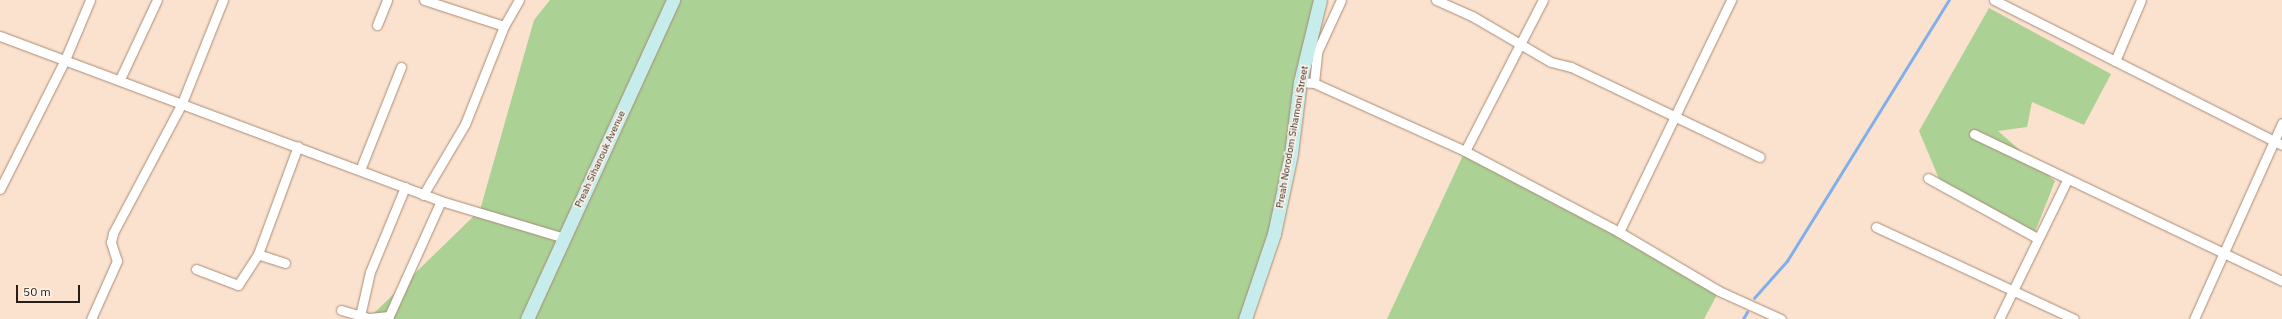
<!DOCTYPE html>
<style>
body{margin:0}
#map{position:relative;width:2282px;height:319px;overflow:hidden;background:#fbe2cf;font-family:"IBM Plex Sans",sans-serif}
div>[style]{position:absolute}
.green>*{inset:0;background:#abd195}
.stream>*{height:2.5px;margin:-1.25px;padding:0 1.25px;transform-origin:1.25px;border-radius:1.25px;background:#80b0ec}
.roads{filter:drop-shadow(0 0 1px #a88c76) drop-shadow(0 0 1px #a88c76)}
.street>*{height:9px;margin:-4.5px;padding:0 4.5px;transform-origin:4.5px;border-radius:4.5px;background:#fff}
.secondary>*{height:13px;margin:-6.5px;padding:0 6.5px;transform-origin:6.5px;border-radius:6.5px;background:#c6ecec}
span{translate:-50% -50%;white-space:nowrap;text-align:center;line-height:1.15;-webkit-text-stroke:3px #fff2e8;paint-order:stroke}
.street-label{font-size:10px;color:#291e15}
.scale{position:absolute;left:16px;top:285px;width:64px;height:18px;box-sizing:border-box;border:2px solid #291e15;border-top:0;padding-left:5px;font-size:12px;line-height:14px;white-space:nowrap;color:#291e15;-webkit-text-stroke:3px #fff2e8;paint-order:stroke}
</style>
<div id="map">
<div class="green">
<i style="clip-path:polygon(550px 0,1320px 0,1274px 234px,1245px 319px,368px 319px,480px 210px,534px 20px)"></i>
<i style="clip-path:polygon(1989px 8px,2111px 74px,2084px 125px,2032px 102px,2027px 127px,1998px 131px,2055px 181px,2035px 232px,1940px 181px,1919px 131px)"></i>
<i style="clip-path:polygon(1465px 151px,1719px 291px,1704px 319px,1387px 319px)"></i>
</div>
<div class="stream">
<i style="left:1754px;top:298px;width:50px;rotate:-48.3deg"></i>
<i style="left:1787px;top:261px;width:307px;rotate:-58.2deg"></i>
<i style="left:1743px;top:319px;width:8px;rotate:-60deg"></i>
</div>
<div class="roads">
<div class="street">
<i style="left:1436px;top:0;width:39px;rotate:24deg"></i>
<i style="left:1472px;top:16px;width:91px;rotate:30.2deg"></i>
<i style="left:1551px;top:62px;width:21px;rotate:14deg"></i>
<i style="left:1571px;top:67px;width:209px;rotate:25.5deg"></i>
<i style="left:1994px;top:0;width:322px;rotate:26.7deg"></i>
<i style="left:377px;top:25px;width:27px;rotate:-68deg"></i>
<i style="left:504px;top:26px;width:30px;rotate:-60deg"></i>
<i style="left:0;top:36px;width:471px;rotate:20.5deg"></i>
<i style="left:441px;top:201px;width:128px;rotate:16.7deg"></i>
<i style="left:2115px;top:61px;width:66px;rotate:-66.9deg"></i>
<i style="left:120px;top:79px;width:87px;rotate:-64.9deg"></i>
<i style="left:1300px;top:82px;width:14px;rotate:4deg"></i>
<i style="left:1314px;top:83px;width:166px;rotate:24.2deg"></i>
<i style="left:1465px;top:151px;width:174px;rotate:27.7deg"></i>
<i style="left:1619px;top:232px;width:116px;rotate:30.5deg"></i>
<i style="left:1719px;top:291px;width:68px;rotate:24.3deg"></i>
<i style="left:1314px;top:83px;width:31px;rotate:-84deg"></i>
<i style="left:1317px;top:52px;width:57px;rotate:-65.2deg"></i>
<i style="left:1974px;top:134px;width:341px;rotate:25.5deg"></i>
<i style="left:1465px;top:151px;width:170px;rotate:-62.7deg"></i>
<i style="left:360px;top:170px;width:111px;rotate:-68.3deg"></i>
<i style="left:1928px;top:178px;width:124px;rotate:28.8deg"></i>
<i style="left:0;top:189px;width:142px;rotate:-63.3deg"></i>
<i style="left:64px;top:62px;width:67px;rotate:-67.2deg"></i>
<i style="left:423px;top:195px;width:82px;rotate:-59.4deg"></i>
<i style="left:465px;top:124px;width:105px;rotate:-68.3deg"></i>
<i style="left:504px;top:26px;width:84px;rotate:-162deg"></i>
<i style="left:1876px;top:227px;width:218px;rotate:24.9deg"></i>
<i style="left:1619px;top:232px;width:258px;rotate:-64.2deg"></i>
<i style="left:285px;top:263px;width:28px;rotate:-162deg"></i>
<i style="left:258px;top:254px;width:115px;rotate:-69.7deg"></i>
<i style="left:196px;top:269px;width:45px;rotate:20.9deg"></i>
<i style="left:238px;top:285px;width:37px;rotate:-57deg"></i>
<i style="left:341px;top:310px;width:29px;rotate:16deg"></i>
<i style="left:369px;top:318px;width:20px;rotate:-6deg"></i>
<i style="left:389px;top:316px;width:126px;rotate:-65.7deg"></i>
<i style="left:360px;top:316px;width:45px;rotate:-77.2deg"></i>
<i style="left:370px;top:272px;width:92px;rotate:-67.6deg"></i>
<i style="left:91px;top:319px;width:64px;rotate:-65.9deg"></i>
<i style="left:117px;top:261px;width:20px;rotate:-108deg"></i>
<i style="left:111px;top:242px;width:9px;rotate:-77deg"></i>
<i style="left:113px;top:233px;width:147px;rotate:-62deg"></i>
<i style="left:182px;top:103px;width:111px;rotate:-68.3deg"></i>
<i style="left:1999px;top:319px;width:155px;rotate:-63.9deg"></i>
<i style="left:2194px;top:319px;width:215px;rotate:-65.8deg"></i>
</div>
<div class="secondary">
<i style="left:527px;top:319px;width:351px;rotate:-65.4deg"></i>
<i style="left:1245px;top:319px;width:90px;rotate:-71.2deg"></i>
<i style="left:1274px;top:234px;width:82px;rotate:-78deg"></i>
<i style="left:1291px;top:154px;width:73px;rotate:-82.9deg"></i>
<i style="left:1300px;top:82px;width:84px;rotate:-76.3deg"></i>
</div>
</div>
<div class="street-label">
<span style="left:1292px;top:137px;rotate:-80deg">Preah Norodom Sihamoni Street</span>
<span style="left:600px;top:159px;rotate:-65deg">Preah Sihanouk Avenue</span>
</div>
<div class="scale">50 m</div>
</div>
